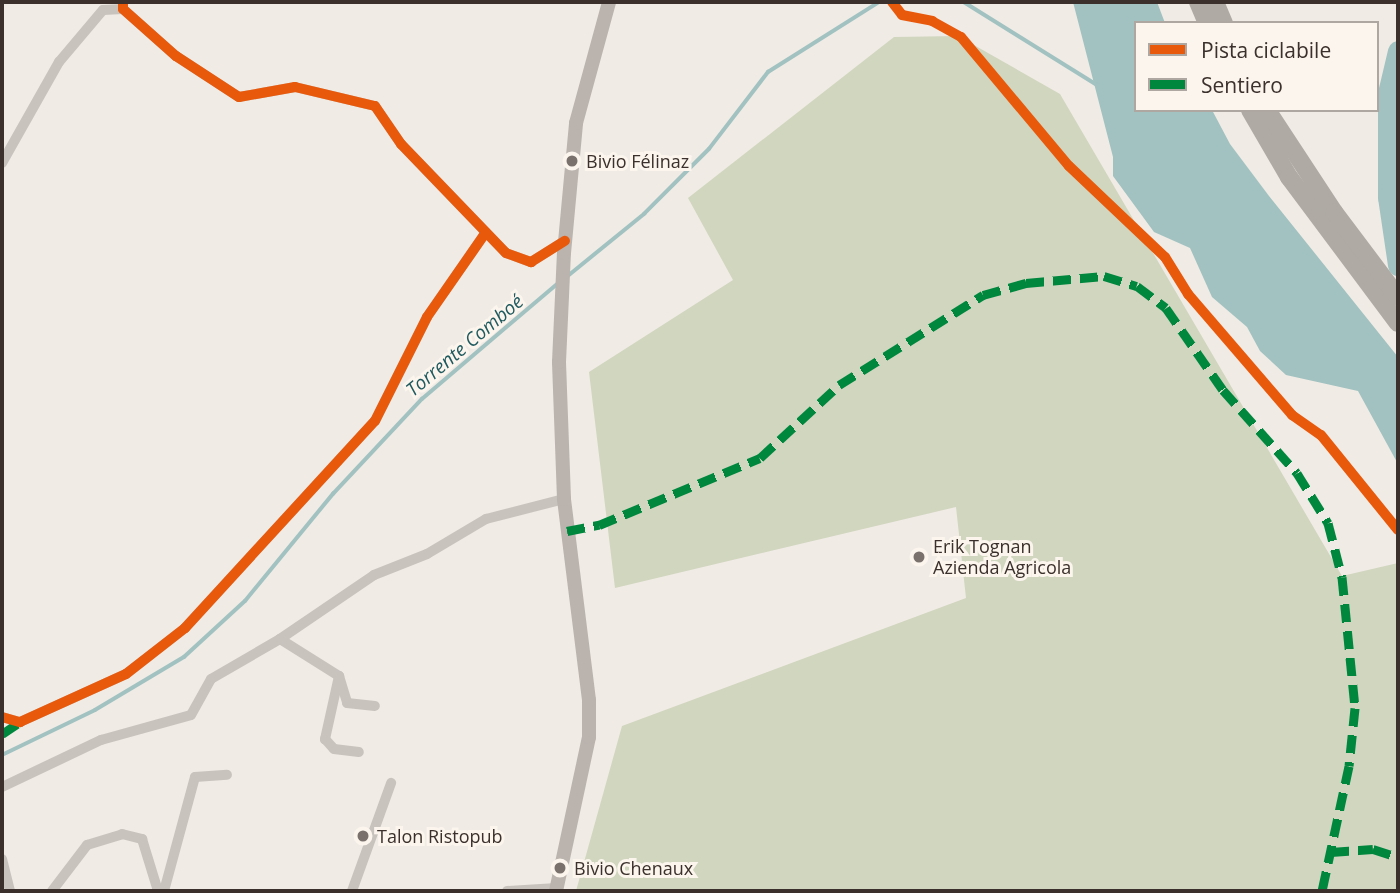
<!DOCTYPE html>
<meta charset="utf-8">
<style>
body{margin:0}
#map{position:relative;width:1400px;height:893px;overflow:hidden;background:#f0ebe5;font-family:"Open Sans",sans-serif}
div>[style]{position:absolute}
.green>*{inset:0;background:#d1d6bf}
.water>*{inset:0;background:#a1c2c1}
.stream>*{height:3.5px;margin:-1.75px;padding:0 1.75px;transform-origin:1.75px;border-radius:1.75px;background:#a1c2c1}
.river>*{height:21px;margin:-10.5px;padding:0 10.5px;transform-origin:10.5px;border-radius:10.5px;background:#a1c2c1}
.street>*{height:10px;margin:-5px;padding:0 5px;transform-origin:5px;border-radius:5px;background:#c9c3be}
.secondary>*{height:14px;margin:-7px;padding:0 7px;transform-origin:7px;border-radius:7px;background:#bab3ae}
.highway>*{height:18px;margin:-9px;padding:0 9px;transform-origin:9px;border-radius:9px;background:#afaaa4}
.quiet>*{height:9px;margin-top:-4.5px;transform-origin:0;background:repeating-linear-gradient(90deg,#00873e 0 18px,transparent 0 27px)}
.cycleway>*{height:10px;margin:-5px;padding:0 5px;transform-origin:5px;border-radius:5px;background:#e8590c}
.dots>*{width:19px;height:19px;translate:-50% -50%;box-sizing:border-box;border:4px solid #fbf5ee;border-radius:50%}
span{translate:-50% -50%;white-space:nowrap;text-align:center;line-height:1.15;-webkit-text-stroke:6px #fbf5ee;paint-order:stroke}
.poi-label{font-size:18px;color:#3b302b}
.left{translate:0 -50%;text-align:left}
.water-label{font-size:19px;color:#1f5a5e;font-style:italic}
.frame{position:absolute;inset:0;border:4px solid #3b302b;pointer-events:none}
.legend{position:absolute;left:1134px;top:21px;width:245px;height:91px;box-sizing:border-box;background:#fbf5ee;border:2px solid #aea6a0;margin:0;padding:9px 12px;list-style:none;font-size:21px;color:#3b302b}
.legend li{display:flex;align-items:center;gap:14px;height:35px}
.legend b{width:35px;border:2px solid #aea6a0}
</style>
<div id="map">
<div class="green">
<i style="clip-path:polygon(958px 36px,1060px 94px,1342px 576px,1398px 563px,1398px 891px,576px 891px,622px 726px,966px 598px,956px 507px,615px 588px,589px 372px,733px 280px,688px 198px,894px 37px)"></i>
</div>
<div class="water">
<i style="clip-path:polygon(1073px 2px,1157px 2px,1165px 23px,1136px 23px,1136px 110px,1212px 110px,1230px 144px,1269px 196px,1398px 357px,1398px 464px,1358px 391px,1286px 375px,1260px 351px,1247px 327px,1212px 297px,1190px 248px,1154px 232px,1113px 176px,1113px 157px)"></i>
</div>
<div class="stream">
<i style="left:964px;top:2px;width:159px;rotate:31.9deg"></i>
<i style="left:569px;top:275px;width:97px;rotate:-39.1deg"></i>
<i style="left:644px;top:214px;width:92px;rotate:-45deg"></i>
<i style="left:709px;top:149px;width:97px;rotate:-52.5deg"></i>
<i style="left:768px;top:72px;width:131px;rotate:-32.2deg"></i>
<i style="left:2px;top:755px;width:103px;rotate:-25.8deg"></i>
<i style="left:95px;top:710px;width:104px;rotate:-30.8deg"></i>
<i style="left:184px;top:657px;width:83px;rotate:-42.6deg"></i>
<i style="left:245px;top:601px;width:139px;rotate:-50.6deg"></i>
<i style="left:333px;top:494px;width:130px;rotate:-46.9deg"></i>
<i style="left:422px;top:399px;width:177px;rotate:-40.4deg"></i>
</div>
<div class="river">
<i style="left:1398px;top:51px;width:43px;rotate:103.4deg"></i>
<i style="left:1388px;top:93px;width:104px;rotate:90deg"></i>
<i style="left:1388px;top:197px;width:69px;rotate:81.6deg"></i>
</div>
<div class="street">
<i style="left:123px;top:2px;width:7px;rotate:90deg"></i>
<i style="left:123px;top:9px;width:71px;rotate:41.6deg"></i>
<i style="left:176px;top:56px;width:75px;rotate:33.1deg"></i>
<i style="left:239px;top:97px;width:57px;rotate:-10.1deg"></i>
<i style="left:295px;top:87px;width:82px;rotate:13.4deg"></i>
<i style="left:375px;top:106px;width:46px;rotate:55.6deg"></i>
<i style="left:401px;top:144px;width:151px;rotate:46.1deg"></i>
<i style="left:506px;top:253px;width:27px;rotate:20deg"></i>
<i style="left:531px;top:262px;width:40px;rotate:-32deg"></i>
<i style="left:2px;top:163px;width:116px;rotate:-60.6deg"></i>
<i style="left:59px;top:62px;width:68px;rotate:-49.8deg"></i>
<i style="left:103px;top:10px;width:20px;rotate:-3deg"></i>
<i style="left:280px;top:639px;width:70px;rotate:32.1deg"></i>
<i style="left:339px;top:676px;width:28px;rotate:73deg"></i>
<i style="left:347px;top:703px;width:28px;rotate:6deg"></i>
<i style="left:339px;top:676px;width:65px;rotate:102.5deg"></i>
<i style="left:325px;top:739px;width:13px;rotate:48deg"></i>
<i style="left:334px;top:749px;width:25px;rotate:7deg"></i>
<i style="left:2px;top:717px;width:19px;rotate:16deg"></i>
<i style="left:20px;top:722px;width:116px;rotate:-24.4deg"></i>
<i style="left:126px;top:674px;width:75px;rotate:-37.9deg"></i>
<i style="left:185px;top:628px;width:281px;rotate:-47.5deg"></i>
<i style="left:375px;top:421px;width:116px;rotate:-63.4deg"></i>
<i style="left:427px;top:317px;width:103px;rotate:-55.2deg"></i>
<i style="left:2px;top:787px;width:110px;rotate:-25.4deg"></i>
<i style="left:101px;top:740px;width:93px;rotate:-15.5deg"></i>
<i style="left:191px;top:715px;width:41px;rotate:-60.9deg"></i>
<i style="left:211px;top:679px;width:80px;rotate:-30.1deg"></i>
<i style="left:280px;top:639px;width:114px;rotate:-34.2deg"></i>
<i style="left:374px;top:575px;width:57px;rotate:-21.6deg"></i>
<i style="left:427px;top:554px;width:69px;rotate:-30.7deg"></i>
<i style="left:486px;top:519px;width:81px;rotate:-14.4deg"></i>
<i style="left:2px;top:859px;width:33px;rotate:76deg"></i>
<i style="left:52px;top:891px;width:58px;rotate:-52.7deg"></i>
<i style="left:87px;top:845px;width:37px;rotate:-17deg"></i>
<i style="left:122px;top:834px;width:21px;rotate:14deg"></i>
<i style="left:142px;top:839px;width:54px;rotate:72.9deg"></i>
<i style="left:164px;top:891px;width:118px;rotate:-74.8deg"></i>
<i style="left:195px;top:777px;width:32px;rotate:-4deg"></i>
<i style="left:352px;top:891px;width:115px;rotate:-70.1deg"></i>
<i style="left:507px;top:891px;width:50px;rotate:-3.4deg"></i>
</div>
<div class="secondary">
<i style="left:556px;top:891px;width:157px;rotate:-77.9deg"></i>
<i style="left:589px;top:737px;width:37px;rotate:-90deg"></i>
<i style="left:589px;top:700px;width:203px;rotate:-97.1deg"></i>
<i style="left:564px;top:499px;width:137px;rotate:-92.1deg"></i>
<i style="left:559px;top:362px;width:109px;rotate:-87.4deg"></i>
<i style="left:564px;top:253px;width:131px;rotate:-84.7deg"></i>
<i style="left:576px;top:123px;width:125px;rotate:-74.7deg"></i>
</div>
<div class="highway">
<i style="left:1198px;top:2px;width:23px;rotate:67deg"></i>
<i style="left:1215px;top:2px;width:23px;rotate:67deg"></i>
<i style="left:1250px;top:110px;width:78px;rotate:59.8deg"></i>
<i style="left:1289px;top:177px;width:182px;rotate:53.3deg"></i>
<i style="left:1267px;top:110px;width:122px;rotate:56.7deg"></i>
<i style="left:1334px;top:212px;width:106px;rotate:53deg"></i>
</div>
<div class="quiet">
<i style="left:567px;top:531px;width:33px;rotate:-11deg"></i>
<i style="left:599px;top:525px;width:174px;rotate:-22.6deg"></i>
<i style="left:760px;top:458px;width:108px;rotate:-42.7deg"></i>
<i style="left:839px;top:385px;width:170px;rotate:-32deg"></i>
<i style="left:983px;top:295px;width:45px;rotate:-15.6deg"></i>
<i style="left:1026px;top:283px;width:78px;rotate:-5.1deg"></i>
<i style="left:1104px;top:276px;width:34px;rotate:17deg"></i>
<i style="left:1137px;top:286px;width:36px;rotate:37deg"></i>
<i style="left:1166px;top:308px;width:100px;rotate:55.2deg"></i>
<i style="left:1223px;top:390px;width:111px;rotate:48.3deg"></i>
<i style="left:1297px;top:473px;width:59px;rotate:58.2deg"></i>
<i style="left:1328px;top:523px;width:56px;rotate:75.5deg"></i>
<i style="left:1342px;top:577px;width:132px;rotate:84.3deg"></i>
<i style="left:1355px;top:708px;width:58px;rotate:95.9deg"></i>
<i style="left:1349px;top:766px;width:128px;rotate:102.2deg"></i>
<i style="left:2px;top:734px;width:22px;rotate:-34deg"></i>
<i style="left:1331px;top:852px;width:42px;rotate:-4.1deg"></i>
<i style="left:1373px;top:849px;width:26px;rotate:18deg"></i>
</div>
<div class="cycleway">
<i style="left:123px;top:2px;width:7px;rotate:90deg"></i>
<i style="left:123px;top:9px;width:71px;rotate:41.6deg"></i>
<i style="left:176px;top:56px;width:75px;rotate:33.1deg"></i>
<i style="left:239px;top:97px;width:57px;rotate:-10.1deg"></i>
<i style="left:295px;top:87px;width:82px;rotate:13.4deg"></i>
<i style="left:375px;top:106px;width:46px;rotate:55.6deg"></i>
<i style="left:401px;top:144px;width:151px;rotate:46.1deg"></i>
<i style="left:506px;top:253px;width:27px;rotate:20deg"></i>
<i style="left:531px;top:262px;width:40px;rotate:-32deg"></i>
<i style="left:892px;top:2px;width:16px;rotate:52deg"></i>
<i style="left:902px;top:15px;width:31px;rotate:11deg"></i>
<i style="left:932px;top:21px;width:33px;rotate:29deg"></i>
<i style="left:961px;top:37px;width:168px;rotate:50.1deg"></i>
<i style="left:1069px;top:166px;width:132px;rotate:43.5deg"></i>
<i style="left:1165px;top:257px;width:44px;rotate:58.1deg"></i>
<i style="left:1188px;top:294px;width:160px;rotate:49.3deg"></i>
<i style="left:1292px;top:415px;width:35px;rotate:35deg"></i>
<i style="left:1321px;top:435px;width:122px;rotate:51deg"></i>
<i style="left:2px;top:717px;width:19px;rotate:16deg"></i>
<i style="left:20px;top:722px;width:116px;rotate:-24.4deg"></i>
<i style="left:126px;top:674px;width:75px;rotate:-37.9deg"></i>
<i style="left:185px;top:628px;width:281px;rotate:-47.5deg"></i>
<i style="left:375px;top:421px;width:116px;rotate:-63.4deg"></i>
<i style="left:427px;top:317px;width:103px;rotate:-55.2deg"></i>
</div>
<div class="dots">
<i style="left:572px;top:161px;background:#7a716c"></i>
<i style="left:919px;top:557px;background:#7a716c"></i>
<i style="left:363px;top:836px;background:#7a716c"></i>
<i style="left:560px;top:868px;background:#7a716c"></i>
</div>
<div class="poi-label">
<span class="left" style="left:586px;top:161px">Bivio Félinaz</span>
<span class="left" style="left:933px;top:557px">Erik Tognan<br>Azienda Agricola</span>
<span class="left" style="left:377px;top:836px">Talon Ristopub</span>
<span class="left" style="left:574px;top:868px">Bivio Chenaux</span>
</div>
<div class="water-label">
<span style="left:465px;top:346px;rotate:-40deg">Torrente Comboé</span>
</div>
<div class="frame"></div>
<ul class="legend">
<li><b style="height:9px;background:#e8590c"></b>Pista ciclabile</li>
<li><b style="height:9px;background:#00873e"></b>Sentiero</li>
</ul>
</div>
